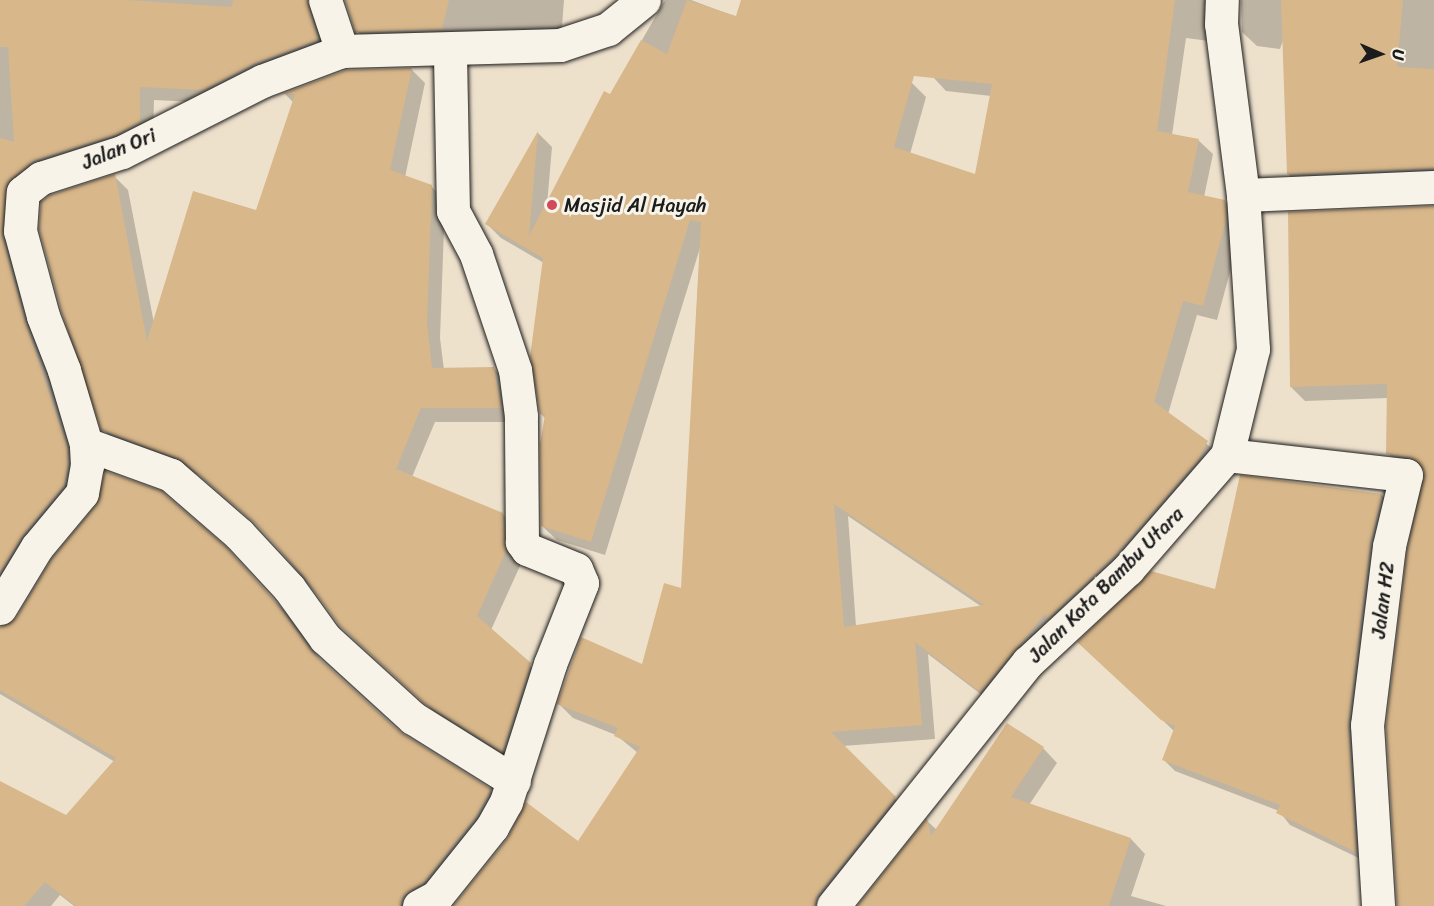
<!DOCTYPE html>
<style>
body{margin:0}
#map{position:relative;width:1434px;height:906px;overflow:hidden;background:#eee1cc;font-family:Sriracha,sans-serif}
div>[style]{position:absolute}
.shadow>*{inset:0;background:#0003}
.building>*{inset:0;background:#d8b78b}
.roads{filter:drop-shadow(0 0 2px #1c1c1c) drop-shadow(0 0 2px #1c1c1c)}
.minor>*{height:33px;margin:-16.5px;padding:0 16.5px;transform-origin:16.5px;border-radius:16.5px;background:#f7f3e8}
.dots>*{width:16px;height:16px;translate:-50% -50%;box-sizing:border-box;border:3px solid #f7f3e8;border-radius:50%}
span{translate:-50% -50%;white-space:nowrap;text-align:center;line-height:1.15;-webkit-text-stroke:6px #f7f3e8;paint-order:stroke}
.street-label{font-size:20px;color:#1c1c1c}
.poi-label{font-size:20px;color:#1c1c1c}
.left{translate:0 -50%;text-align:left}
.north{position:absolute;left:1350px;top:24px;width:60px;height:60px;-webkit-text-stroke:4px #f7f3e8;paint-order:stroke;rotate:92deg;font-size:16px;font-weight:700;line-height:24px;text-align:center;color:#1c1c1c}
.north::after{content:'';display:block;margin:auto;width:21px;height:27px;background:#1c1c1c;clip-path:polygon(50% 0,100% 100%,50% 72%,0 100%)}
</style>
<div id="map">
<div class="shadow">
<i style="clip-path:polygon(0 0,331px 0,332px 54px,218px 103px,154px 100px,153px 136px,25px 192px,81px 463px,0 609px)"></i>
<i style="clip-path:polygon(345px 0,564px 0,561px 40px,371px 46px,357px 31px)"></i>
<i style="clip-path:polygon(evenodd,665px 0,691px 0,911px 82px,926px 97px,910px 154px,976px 176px,991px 96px,946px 91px,862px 0,1229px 0,1217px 42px,1186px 38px,1172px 135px,1198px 140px,1213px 154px,1204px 197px,1224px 201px,1238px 216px,1240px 235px,1217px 320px,1197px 315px,1168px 414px,1222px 456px,995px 705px,928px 654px,935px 739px,843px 746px,909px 813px,838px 906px,455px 906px,578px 843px,638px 753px,616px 735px,573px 718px,559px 704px,643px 666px,682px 589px,700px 248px,605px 555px,557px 540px,542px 526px,546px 419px,541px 414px,544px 263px,501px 238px,487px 224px,538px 133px,552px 147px,547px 205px,665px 0,848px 516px,982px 607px,856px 626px,848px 516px)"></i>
<i style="clip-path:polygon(1241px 0,1434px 0,1434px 183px,1302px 188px,1288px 174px,1283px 40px,1280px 49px,1257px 46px,1242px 32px)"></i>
<i style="clip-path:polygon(411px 69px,425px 83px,405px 177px,431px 186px,445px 201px,440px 338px,444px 370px,494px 369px,508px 383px,514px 422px,435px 422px,412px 477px,502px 514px,517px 528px,520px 566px,491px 630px,544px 679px,517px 764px,440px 717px,355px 640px,263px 530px,199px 475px,117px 443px,103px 429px,114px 176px,128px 190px,154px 323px,257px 212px,294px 103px,285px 94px,346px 71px)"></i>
<i style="clip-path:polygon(1434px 207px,1434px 906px,1397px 906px,1425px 470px,1402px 468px,1388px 453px,1388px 398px,1305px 401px,1291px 387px)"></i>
<i style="clip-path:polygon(1382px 495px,1393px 507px,1367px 862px,1290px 825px,1279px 811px,1175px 771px,1163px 759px,1174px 731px,1091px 653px,1216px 591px)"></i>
<i style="clip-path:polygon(240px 564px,289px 616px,323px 664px,399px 733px,490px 790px,504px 804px,424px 906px,74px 906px,60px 895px,51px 906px,0 906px,0 783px,66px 817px,115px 762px,0 694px,0 628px)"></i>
<i style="clip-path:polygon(1043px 748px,1057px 763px,1029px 805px,1131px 839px,1145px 854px,1131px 896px,1166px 906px,859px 906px,927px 821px,937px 830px)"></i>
</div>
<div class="building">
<i style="clip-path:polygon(0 0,126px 0,232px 7px,233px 0,307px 0,318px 40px,255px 63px,203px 90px,140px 87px,140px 122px,115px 135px,35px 160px,7px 183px,2px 236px,25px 321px,67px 447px,68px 465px,64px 485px,23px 535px,0 572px,0 138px,14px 142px,8px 47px,0 47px)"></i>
<i style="clip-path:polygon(345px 0,449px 0,442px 29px,355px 32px)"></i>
<i style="clip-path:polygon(evenodd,687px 0,736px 16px,741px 0,1175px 0,1157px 131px,1199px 139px,1188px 192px,1225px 200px,1226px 220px,1203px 306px,1183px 301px,1154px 402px,1208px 441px,1198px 460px,1114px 556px,1048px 618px,1045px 614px,980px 692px,915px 642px,922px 725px,831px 732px,896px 797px,818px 894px,815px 906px,453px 906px,507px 839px,526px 802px,578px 841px,640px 747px,614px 736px,618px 728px,557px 704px,581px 637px,642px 664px,664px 583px,681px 588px,701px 222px,690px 220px,591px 542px,541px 526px,540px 444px,545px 415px,540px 414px,530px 357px,543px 258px,485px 224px,538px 131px,529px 236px,604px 91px,610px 94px,641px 40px,667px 54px,687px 0,914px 76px,992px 84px,975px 174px,894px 147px,914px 76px,687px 0,834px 504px,984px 605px,844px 627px,834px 504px)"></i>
<i style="clip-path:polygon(1281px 0,1403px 0,1397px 67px,1434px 69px,1434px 168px,1287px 174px)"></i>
<i style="clip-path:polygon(412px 68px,390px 170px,432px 185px,427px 323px,432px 368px,494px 367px,501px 408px,421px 408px,396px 469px,503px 513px,506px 551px,477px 616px,531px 663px,502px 752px,424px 703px,339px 625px,303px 575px,253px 521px,183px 461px,101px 430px,61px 310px,39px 229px,41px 202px,50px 195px,115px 174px,147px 341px,193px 191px,256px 210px,295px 94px,282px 94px,346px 70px)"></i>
<i style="clip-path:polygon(1434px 206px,1434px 906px,1397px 906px,1386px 726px,1407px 549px,1424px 470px,1409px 457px,1386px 454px,1387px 384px,1290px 387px,1288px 212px)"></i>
<i style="clip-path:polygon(105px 471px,161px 491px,226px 547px,274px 600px,312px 652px,400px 732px,491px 789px,476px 816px,424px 882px,403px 896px,400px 906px,76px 906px,45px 882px,24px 906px,0 906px,0 781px,66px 815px,116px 758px,0 690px,0 627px,16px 618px,52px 558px,96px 505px)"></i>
<i style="clip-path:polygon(1240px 475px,1382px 494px,1370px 544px,1348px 723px,1356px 852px,1276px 813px,1280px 805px,1162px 760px,1175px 726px,1161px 720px,1077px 642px,1151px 571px,1215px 589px)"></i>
<i style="clip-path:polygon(1007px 723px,1044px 747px,1011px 797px,1131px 838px,1109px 906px,857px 906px,927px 818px,931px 836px)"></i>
</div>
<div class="roads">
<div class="minor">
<i style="left:325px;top:0;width:54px;rotate:71.6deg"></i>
<i style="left:1243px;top:195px;width:191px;rotate:-2.4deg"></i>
<i style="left:86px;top:444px;width:90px;rotate:20deg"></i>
<i style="left:171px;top:475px;width:90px;rotate:40.9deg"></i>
<i style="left:239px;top:534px;width:74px;rotate:47.2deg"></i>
<i style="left:289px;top:588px;width:62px;rotate:54.2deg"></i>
<i style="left:325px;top:638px;width:119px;rotate:42.3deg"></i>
<i style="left:413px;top:718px;width:119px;rotate:32deg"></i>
<i style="left:1227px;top:455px;width:180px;rotate:6.4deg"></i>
<i style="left:1406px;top:475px;width:73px;rotate:103.5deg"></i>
<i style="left:1389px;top:546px;width:180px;rotate:97deg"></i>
<i style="left:1367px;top:725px;width:181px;rotate:86.5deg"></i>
<i style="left:0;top:608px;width:71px;rotate:-58.8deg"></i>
<i style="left:37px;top:547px;width:70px;rotate:-50.2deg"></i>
<i style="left:82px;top:493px;width:27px;rotate:-80deg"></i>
<i style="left:87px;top:466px;width:22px;rotate:-93deg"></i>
<i style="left:86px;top:444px;width:77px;rotate:-106.6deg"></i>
<i style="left:64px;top:370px;width:58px;rotate:-111.3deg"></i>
<i style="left:43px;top:316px;width:88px;rotate:-105.1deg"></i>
<i style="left:20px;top:231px;width:39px;rotate:-86deg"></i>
<i style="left:23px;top:192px;width:23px;rotate:-38deg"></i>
<i style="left:41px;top:178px;width:85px;rotate:-17.8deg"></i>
<i style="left:122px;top:152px;width:157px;rotate:-26.9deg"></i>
<i style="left:262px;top:81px;width:85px;rotate:-20.6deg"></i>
<i style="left:342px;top:51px;width:218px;rotate:-1.6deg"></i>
<i style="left:560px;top:45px;width:51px;rotate:-18.4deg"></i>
<i style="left:608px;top:29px;width:46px;rotate:-38.9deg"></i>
<i style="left:419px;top:906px;width:19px;rotate:-28deg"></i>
<i style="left:436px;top:897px;width:90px;rotate:-51.3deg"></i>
<i style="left:492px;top:827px;width:29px;rotate:-61deg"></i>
<i style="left:506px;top:802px;width:145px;rotate:-72.3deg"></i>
<i style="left:550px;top:664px;width:87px;rotate:-68.4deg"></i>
<i style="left:582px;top:583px;width:15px;rotate:-113deg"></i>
<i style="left:576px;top:569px;width:53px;rotate:-157.8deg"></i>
<i style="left:527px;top:549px;width:9px;rotate:-126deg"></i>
<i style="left:522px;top:542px;width:126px;rotate:-90.5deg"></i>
<i style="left:521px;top:416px;width:46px;rotate:-97.4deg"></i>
<i style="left:515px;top:370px;width:122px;rotate:-108.6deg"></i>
<i style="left:476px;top:254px;width:49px;rotate:-118.1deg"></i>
<i style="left:453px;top:211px;width:161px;rotate:-91.1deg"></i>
<i style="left:833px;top:906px;width:312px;rotate:-51.4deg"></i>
<i style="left:1028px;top:662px;width:137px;rotate:-42.9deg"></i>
<i style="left:1128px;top:569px;width:151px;rotate:-49deg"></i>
<i style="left:1227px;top:455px;width:109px;rotate:-76.2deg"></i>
<i style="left:1253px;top:349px;width:154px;rotate:-93.7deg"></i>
<i style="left:1243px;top:195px;width:172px;rotate:-97.3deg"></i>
<i style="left:1221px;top:24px;width:24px;rotate:-88deg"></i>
</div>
</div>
<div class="dots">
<i style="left:552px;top:205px;background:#d1495b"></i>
</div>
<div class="street-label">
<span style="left:119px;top:149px;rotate:-22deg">Jalan Ori</span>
<span style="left:1106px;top:585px;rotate:-45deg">Jalan Kota Bambu Utara</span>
<span style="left:1383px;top:600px;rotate:-83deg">Jalan H2</span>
</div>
<div class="poi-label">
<span class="left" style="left:564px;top:205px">Masjid Al Hayah</span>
</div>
<div class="north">U</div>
</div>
